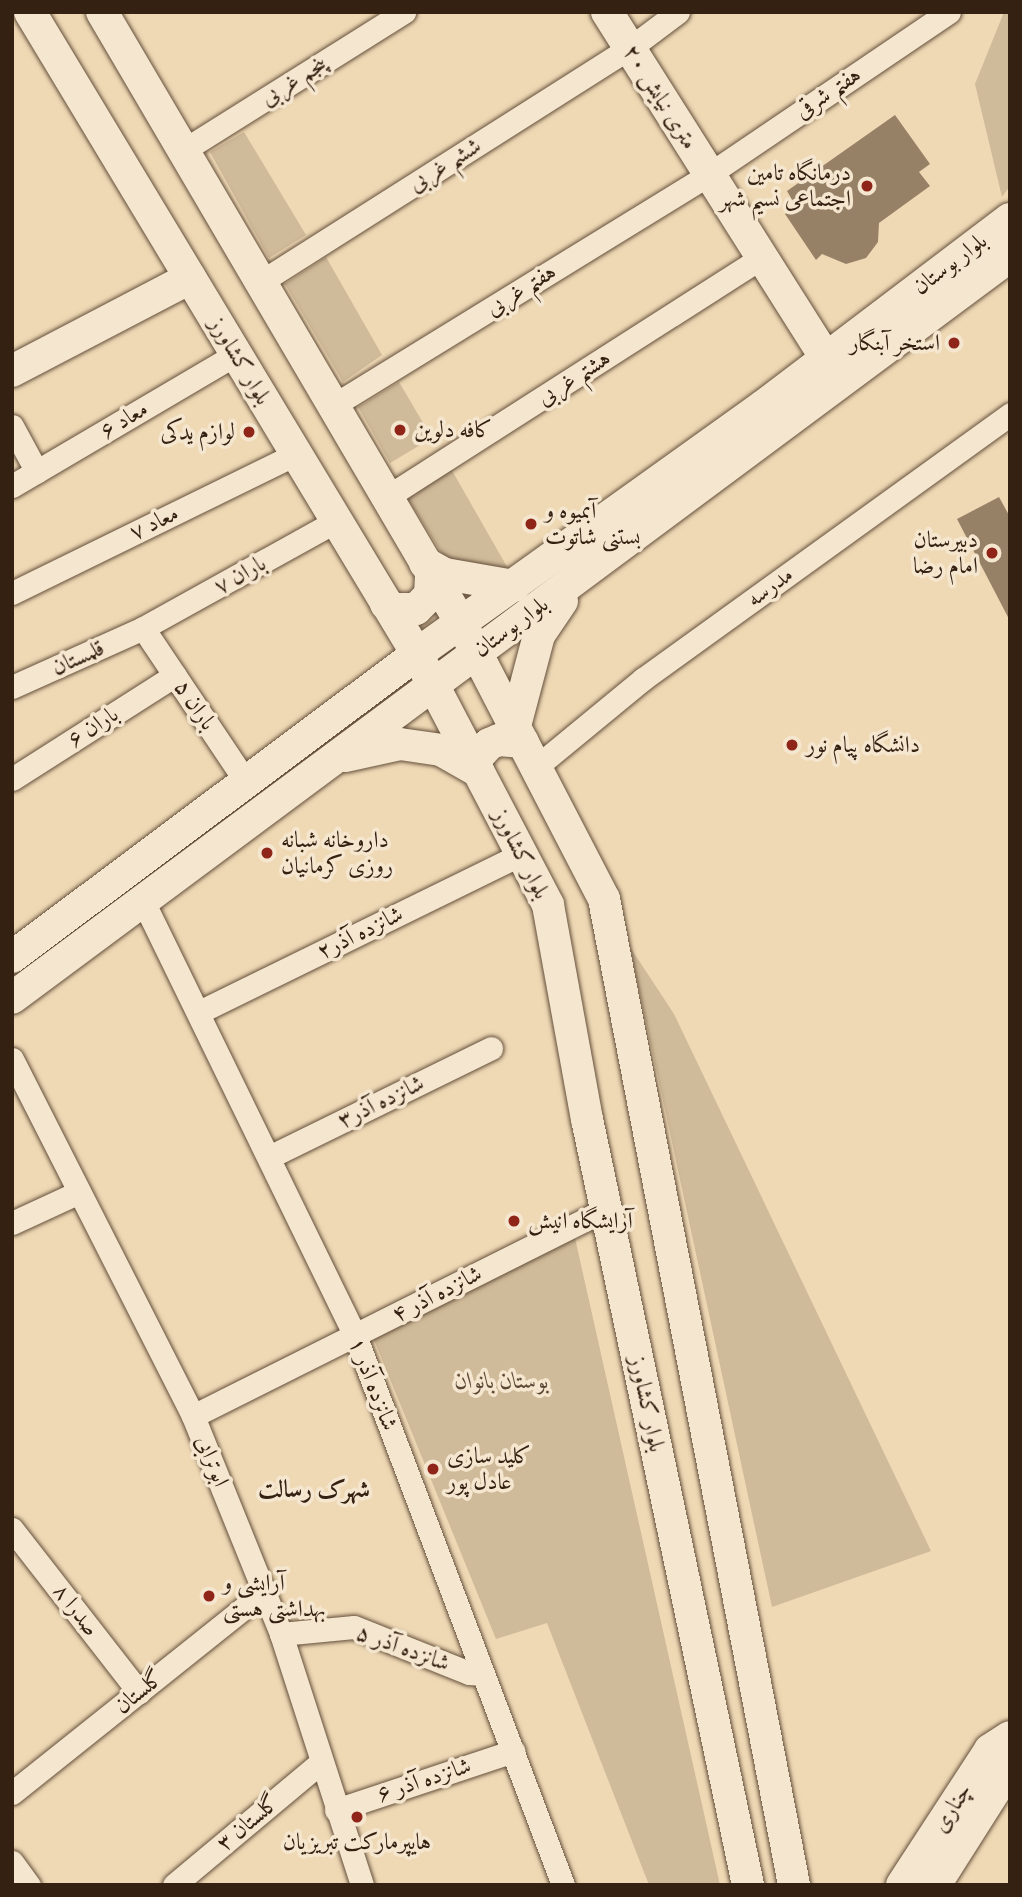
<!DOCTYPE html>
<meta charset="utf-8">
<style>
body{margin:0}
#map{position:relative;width:1022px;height:1897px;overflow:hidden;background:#efd9b5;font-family:"IM FELL Double Pica",Amiri,serif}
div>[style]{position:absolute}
.green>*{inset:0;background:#cfba99}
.building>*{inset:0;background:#968167}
.roads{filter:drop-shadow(0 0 2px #644f3b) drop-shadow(0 0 2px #644f3b)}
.street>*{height:23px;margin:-11.5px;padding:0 11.5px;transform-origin:11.5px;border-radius:11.5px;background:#f5e6cf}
.secondary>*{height:32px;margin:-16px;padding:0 16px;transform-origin:16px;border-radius:16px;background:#f5e6cf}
.dots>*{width:19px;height:19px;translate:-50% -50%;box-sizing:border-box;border:4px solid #f5e6cf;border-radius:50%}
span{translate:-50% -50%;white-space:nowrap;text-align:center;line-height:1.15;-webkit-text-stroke:7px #f5e6cf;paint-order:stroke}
.street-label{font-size:23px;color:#352112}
.poi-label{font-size:23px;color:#352112}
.right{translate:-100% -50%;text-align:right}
.left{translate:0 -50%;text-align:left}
.park-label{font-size:23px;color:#5c4734;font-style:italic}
.neighbourhood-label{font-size:24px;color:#352112;font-weight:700}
.frame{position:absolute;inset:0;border:14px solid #352112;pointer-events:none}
</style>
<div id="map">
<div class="green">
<i style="clip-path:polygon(1004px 12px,1010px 12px,1010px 186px,1002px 197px,975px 84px)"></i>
<i style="clip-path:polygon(244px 132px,306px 235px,269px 258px,210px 152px)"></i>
<i style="clip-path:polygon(326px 257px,382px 355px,343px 382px,285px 284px)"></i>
<i style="clip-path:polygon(399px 382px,432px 438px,390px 463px,358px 407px)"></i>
<i style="clip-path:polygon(450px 467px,510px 572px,470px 599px,407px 497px)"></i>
<i style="clip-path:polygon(630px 947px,674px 1014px,931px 1551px,772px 1607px)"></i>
<i style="clip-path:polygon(575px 1238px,720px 1885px,649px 1885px,547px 1623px,496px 1639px,368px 1325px)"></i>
</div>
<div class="building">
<i style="clip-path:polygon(895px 115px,930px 164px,919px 172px,930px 186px,879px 223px,878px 242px,866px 258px,846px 264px,822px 254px,816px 260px,785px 214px,796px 207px,787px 191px)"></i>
<i style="clip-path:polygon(999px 497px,1010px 517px,1010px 621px,957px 519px)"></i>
</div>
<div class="roads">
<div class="street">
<i style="left:184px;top:150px;width:260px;rotate:-32.1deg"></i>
<i style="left:259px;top:283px;width:439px;rotate:-32.4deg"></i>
<i style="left:630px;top:48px;width:60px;rotate:-36.9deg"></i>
<i style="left:334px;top:405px;width:439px;rotate:-31.6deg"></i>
<i style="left:708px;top:175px;width:291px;rotate:-34.1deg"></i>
<i style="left:12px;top:426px;width:52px;rotate:61.5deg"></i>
<i style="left:12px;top:486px;width:260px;rotate:-30.5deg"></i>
<i style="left:387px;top:497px;width:443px;rotate:-32.6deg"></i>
<i style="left:12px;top:593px;width:316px;rotate:-26.1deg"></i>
<i style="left:143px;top:628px;width:185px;rotate:56.2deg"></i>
<i style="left:12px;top:687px;width:144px;rotate:-24.2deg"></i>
<i style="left:143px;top:628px;width:221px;rotate:-29deg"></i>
<i style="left:536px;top:767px;width:139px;rotate:-39.4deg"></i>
<i style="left:643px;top:679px;width:453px;rotate:-35.8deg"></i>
<i style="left:12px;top:779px;width:193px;rotate:-32.5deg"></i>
<i style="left:143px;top:901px;width:483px;rotate:64deg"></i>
<i style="left:355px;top:1335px;width:588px;rotate:69.28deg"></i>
<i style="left:199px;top:1012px;width:359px;rotate:-26.1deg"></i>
<i style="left:12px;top:1059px;width:400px;rotate:63.1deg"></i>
<i style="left:193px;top:1416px;width:235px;rotate:68deg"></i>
<i style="left:281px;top:1634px;width:264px;rotate:72.1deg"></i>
<i style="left:271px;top:1156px;width:245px;rotate:-26.1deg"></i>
<i style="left:12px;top:1223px;width:74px;rotate:-24.8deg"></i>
<i style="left:193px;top:1416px;width:462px;rotate:-26.6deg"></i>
<i style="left:12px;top:1529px;width:207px;rotate:52.1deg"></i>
<i style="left:281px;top:1634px;width:73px;rotate:-5.5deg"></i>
<i style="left:354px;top:1627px;width:124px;rotate:21.8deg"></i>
<i style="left:469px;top:1673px;width:13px;rotate:4deg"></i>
<i style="left:12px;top:1793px;width:324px;rotate:-38.6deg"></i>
<i style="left:336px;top:1810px;width:187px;rotate:-18.4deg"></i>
<i style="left:12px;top:1862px;width:29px;rotate:54deg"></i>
<i style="left:174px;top:1885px;width:192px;rotate:-39.9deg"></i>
</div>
<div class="secondary">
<i style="left:30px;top:12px;width:750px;rotate:58.92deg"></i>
<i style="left:417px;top:654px;width:283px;rotate:62.4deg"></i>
<i style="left:548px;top:905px;width:218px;rotate:79.7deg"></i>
<i style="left:587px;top:1119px;width:783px;rotate:78.13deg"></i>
<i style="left:102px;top:12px;width:709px;rotate:59.56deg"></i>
<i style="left:461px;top:623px;width:311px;rotate:62.6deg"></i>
<i style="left:604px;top:899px;width:1004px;rotate:79.09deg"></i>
<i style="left:607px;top:12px;width:410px;rotate:57.7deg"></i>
<i style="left:12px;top:371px;width:201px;rotate:-27.6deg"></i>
<i style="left:425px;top:563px;width:23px;rotate:29deg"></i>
<i style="left:445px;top:574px;width:70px;rotate:9.9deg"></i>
<i style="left:386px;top:604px;width:10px;rotate:29deg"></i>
<i style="left:395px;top:609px;width:21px"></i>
<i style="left:416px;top:609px;width:20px;rotate:-45deg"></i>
<i style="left:430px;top:595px;width:21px;rotate:-87deg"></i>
<i style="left:515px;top:726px;width:94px;rotate:-75.2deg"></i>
<i style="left:539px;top:635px;width:41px;rotate:-55.9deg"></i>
<i style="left:345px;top:756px;width:56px;rotate:-12.3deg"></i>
<i style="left:400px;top:744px;width:41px;rotate:8.3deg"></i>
<i style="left:441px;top:750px;width:43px;rotate:29.6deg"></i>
<i style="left:473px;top:762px;width:24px;rotate:-48deg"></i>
<i style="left:489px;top:744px;width:11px;rotate:-22deg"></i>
<i style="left:499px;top:740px;width:24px;rotate:5deg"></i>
<i style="left:12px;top:957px;width:506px;rotate:-36.8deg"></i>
<i style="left:417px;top:654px;width:424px;rotate:-35.6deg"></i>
<i style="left:762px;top:407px;width:311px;rotate:-37.2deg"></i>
<i style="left:12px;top:998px;width:1244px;rotate:-36.63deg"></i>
<i style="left:902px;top:1885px;width:161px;rotate:-56.9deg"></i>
<i style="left:990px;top:1750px;width:24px;rotate:-33deg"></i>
<i style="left:935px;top:1885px;width:140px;rotate:-57.6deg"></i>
</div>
</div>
<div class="dots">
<i style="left:867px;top:186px;background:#8f2418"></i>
<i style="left:954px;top:343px;background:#8f2418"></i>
<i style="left:400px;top:430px;background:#8f2418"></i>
<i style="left:249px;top:432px;background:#8f2418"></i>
<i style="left:531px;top:524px;background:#8f2418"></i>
<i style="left:992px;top:553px;background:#8f2418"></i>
<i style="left:792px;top:745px;background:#8f2418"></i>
<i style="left:267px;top:853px;background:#8f2418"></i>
<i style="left:514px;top:1221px;background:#8f2418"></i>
<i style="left:433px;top:1469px;background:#8f2418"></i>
<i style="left:209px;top:1596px;background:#8f2418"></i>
<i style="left:357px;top:1817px;background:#8f2418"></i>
</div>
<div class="street-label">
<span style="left:294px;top:81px;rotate:-32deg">پنجم غربی</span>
<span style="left:828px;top:93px;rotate:-34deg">هفتم شرقی</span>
<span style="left:660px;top:97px;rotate:58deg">۲۰ متری نیایش</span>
<span style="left:445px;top:165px;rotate:-32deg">ششم غربی</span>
<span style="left:950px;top:264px;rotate:-37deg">بلوار بوستان</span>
<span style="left:521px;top:290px;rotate:-32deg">هفتم غربی</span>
<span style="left:240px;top:361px;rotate:59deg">بلوار کشاورز</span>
<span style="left:574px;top:378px;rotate:-33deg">هشتم غربی</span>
<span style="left:124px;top:420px;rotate:-31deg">معاد ۶</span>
<span style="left:154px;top:523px;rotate:-26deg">معاد ۷</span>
<span style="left:240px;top:575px;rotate:-29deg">باران ۷</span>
<span style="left:770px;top:587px;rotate:-36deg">مدرسه</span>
<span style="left:511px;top:627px;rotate:-36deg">بلوار بوستان</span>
<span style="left:78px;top:658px;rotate:-24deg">قلمستان</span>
<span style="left:195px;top:705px;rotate:56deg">باران ۵</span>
<span style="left:93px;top:727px;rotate:-33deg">باران ۶</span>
<span style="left:521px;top:854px;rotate:63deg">بلوار کشاورز</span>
<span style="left:360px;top:933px;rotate:-26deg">شانزده آذر۲</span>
<span style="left:381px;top:1102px;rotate:-26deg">شانزده آذر۳</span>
<span style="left:437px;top:1294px;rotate:-27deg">شانزده آذر ۴</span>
<span style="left:373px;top:1384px;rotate:69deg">شانزده آذر ۱</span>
<span style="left:647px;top:1404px;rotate:78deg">بلوار کشاورز</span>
<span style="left:212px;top:1461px;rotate:68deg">ابوترابی</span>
<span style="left:76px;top:1610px;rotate:52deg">صدرا ۸</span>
<span style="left:403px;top:1648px;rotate:20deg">شانزده آذر ۵</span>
<span style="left:139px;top:1692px;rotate:-39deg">گلستان</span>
<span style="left:424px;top:1780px;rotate:-18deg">شانزده آذر ۶</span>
<span style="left:952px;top:1808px;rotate:-57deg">چناری</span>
<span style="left:248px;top:1823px;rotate:-40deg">گلستان ۳</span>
</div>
<div class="poi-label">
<span class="right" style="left:851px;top:186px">درمانگاه تامین<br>اجتماعی نسیم شهر</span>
<span class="right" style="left:940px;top:343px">استخر آبنگار</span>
<span class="left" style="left:414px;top:430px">کافه دلوین</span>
<span class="right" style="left:235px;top:432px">لوازم یدکی</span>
<span class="left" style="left:545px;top:524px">آبمیوه و<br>بستنی شاتوت</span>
<span class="right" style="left:978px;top:553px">دبیرستان<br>امام رضا</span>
<span class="left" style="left:806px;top:745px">دانشگاه پیام نور</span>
<span class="left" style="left:281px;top:853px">داروخانه شبانه<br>روزی کرمانیان</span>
<span class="left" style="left:528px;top:1221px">آرایشگاه انیش</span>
<span class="left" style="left:447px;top:1469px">کلید سازی<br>عادل پور</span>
<span class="left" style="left:223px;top:1596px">آرایشی و<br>بهداشتی هستی</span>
<span style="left:357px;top:1842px">هایپرمارکت تبریزیان</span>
</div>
<div class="park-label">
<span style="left:502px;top:1381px">بوستان بانوان</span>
</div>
<div class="neighbourhood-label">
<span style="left:314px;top:1490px">شهرک رسالت</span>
</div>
<div class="frame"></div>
</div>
